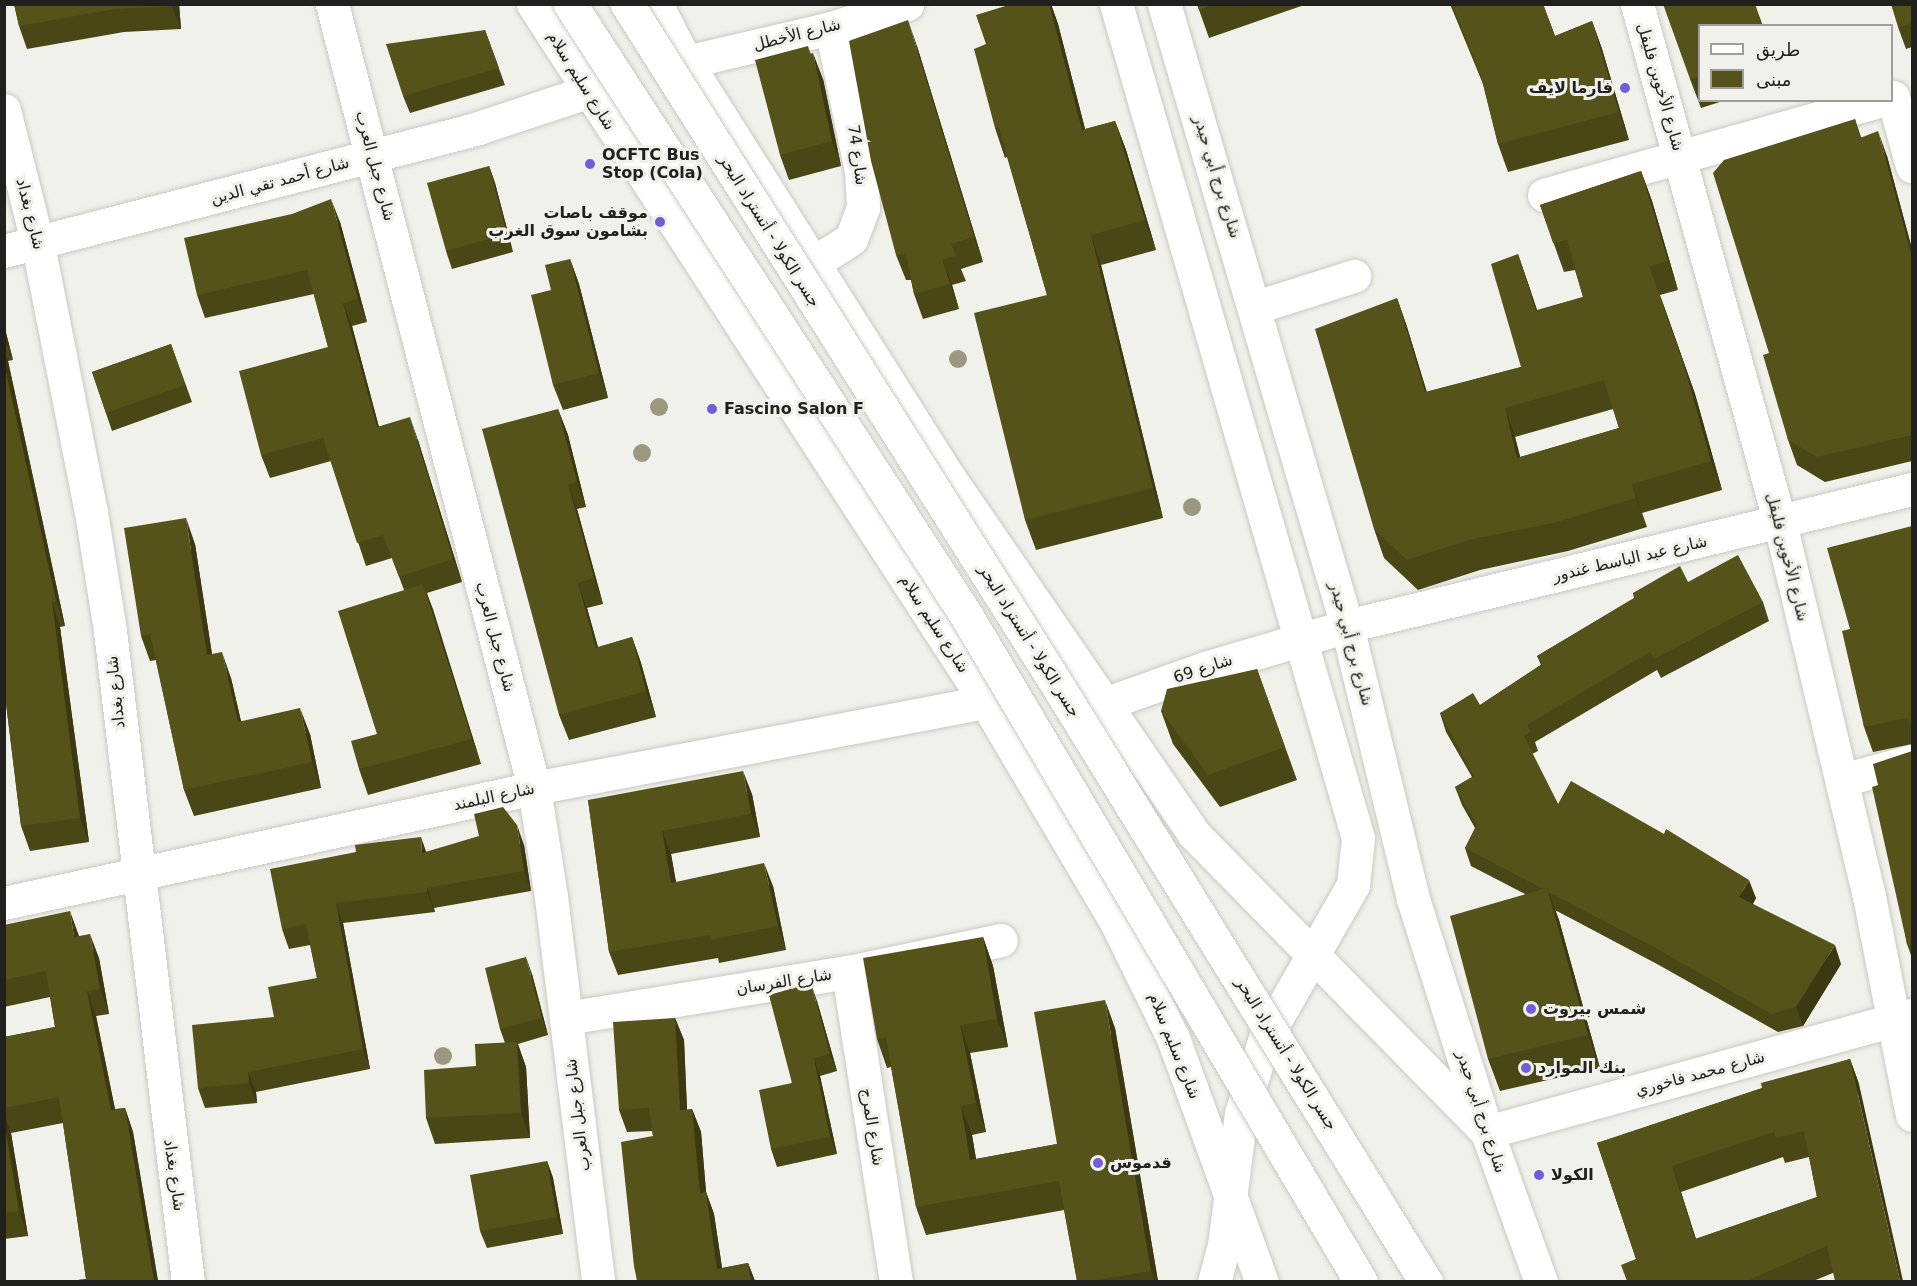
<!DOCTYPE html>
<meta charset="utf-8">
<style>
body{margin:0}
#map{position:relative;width:1917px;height:1286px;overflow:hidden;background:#f1f1eb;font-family:"DejaVu Sans","Noto Sans Arabic",sans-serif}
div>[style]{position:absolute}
.roads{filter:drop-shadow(0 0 2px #c9c9c3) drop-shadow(0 0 2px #c9c9c3)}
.minor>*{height:33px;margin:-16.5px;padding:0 16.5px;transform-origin:16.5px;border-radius:16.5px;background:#fff}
.major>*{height:33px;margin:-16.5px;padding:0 16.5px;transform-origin:16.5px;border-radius:16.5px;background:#fff}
.bridges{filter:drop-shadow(0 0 2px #c9c9c3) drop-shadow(0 0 2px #c9c9c3)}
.highway-bridge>*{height:33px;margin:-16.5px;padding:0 16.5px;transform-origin:16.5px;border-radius:16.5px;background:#fff}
.trees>*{width:18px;height:18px;margin:-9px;border-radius:50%;background:#9a997f}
.wall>*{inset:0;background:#494716}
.shaded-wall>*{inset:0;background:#3c3912}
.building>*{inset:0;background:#55521a}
.dots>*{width:16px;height:16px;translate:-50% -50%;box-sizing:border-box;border:3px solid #f1f1eb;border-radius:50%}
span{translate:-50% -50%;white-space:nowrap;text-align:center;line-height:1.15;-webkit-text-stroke:6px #f1f1eb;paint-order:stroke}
.street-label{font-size:16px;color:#20201e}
.poi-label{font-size:16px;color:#20201e;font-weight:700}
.right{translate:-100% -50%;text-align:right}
.left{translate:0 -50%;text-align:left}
.frame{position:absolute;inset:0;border:6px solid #20201e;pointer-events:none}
.legend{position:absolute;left:1698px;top:24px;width:195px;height:78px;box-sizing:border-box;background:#f1f1eb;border:2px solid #9d9d99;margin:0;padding:8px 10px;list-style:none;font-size:18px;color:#20201e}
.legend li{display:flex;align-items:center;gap:12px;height:30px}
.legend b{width:30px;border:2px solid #9d9d99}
</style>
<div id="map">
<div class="roads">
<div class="minor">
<i style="left:332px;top:4px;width:810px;rotate:75.55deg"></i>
<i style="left:534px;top:788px;width:110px;rotate:81.1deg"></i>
<i style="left:551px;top:897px;width:388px;rotate:83deg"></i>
<i style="left:1637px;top:4px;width:538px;rotate:74.6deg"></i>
<i style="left:1780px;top:523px;width:383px;rotate:76.6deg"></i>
<i style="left:1869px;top:896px;width:223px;rotate:78.9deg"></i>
<i style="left:686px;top:62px;width:149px;rotate:-13.2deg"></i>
<i style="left:831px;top:28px;width:80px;rotate:-17.5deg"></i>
<i style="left:1893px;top:97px;width:72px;rotate:74.6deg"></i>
<i style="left:4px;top:110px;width:139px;rotate:75.9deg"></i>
<i style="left:38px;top:245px;width:272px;rotate:78.8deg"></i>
<i style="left:91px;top:512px;width:121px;rotate:80.9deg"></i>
<i style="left:110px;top:631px;width:656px;rotate:83.17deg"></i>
<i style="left:1544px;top:195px;width:350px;rotate:-15.7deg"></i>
<i style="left:4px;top:251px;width:490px;rotate:-14.5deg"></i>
<i style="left:478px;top:128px;width:115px;rotate:-18.3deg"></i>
<i style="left:815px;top:262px;width:43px;rotate:-32.6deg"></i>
<i style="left:851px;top:239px;width:34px;rotate:-69deg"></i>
<i style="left:863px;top:207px;width:36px;rotate:-93deg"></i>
<i style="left:861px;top:171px;width:146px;rotate:-101.8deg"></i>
<i style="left:1256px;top:307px;width:103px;rotate:-17.6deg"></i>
<i style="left:1107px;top:703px;width:107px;rotate:-19.6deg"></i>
<i style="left:1208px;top:667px;width:145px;rotate:-16.4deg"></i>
<i style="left:1347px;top:626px;width:581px;rotate:-13.63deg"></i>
<i style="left:1842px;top:780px;width:73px;rotate:-15.2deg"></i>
<i style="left:4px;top:903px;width:542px;rotate:-12.24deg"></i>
<i style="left:534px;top:788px;width:460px;rotate:-10.8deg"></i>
<i style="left:848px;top:972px;width:314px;rotate:81.2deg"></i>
<i style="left:566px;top:1018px;width:286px;rotate:-9.3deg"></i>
<i style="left:848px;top:972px;width:156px;rotate:-11.8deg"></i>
<i style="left:1487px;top:1132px;width:441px;rotate:-15.4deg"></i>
</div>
<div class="major">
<i style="left:533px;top:4px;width:832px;rotate:57.02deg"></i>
<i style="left:986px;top:702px;width:253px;rotate:59.4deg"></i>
<i style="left:1115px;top:920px;width:131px;rotate:63.8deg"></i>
<i style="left:1173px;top:1038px;width:260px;rotate:70deg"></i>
<i style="left:656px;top:4px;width:65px;rotate:62.7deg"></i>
<i style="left:686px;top:62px;width:490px;rotate:57.7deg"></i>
<i style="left:948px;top:476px;width:433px;rotate:55.5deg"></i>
<i style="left:1193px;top:833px;width:419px;rotate:45.5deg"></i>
<i style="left:1116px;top:4px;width:868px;rotate:73.82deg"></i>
<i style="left:1358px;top:838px;width:47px;rotate:96.1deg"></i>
<i style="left:1353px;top:885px;width:177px;rotate:119.9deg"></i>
<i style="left:1265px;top:1038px;width:79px;rotate:107.7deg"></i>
<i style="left:1241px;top:1113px;width:133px;rotate:97.3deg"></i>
<i style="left:1224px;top:1245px;width:38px;rotate:105deg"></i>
<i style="left:1164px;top:4px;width:648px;rotate:73.61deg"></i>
<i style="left:1347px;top:626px;width:281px;rotate:76.4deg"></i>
<i style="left:1413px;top:899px;width:244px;rotate:72.4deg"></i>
<i style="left:1487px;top:1132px;width:159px;rotate:70.2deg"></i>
</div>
</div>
<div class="bridges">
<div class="highway-bridge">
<i style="left:570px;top:4px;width:728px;rotate:57.05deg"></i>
<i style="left:966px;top:615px;width:775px;rotate:59.37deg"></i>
<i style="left:627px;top:4px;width:800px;rotate:57.72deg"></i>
<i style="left:1054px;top:680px;width:708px;rotate:58.29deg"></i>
</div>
</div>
<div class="trees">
<i style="left:958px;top:359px"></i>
<i style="left:659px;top:407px"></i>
<i style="left:642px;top:453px"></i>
<i style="left:1192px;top:507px"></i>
<i style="left:443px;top:1056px"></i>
</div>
<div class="wall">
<i style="clip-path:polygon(14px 4px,179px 4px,181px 29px,124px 32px,27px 49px,19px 26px)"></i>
<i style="clip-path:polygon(1012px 4px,1051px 4px,1058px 24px,1085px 129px,1115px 121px,1126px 150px,1156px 250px,1101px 265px,1163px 518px,1036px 550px,1025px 520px,1047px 295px,1007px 157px,1005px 158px,995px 128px)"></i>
<i style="clip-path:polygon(1197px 4px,1307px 4px,1209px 38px)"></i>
<i style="clip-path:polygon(1450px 4px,1543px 4px,1555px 36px,1592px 21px,1602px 49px,1629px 140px,1508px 172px,1498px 144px,1483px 84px)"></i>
<i style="clip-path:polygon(1912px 4px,1912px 47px,1906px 49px,1898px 27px)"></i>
<i style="clip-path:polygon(1700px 26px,1700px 100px,1726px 100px,1701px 108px,1690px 79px)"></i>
<i style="clip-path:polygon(485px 30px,505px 85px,410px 113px,403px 96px)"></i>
<i style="clip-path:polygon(917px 46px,983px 262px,961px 269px,966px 281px,952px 285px,959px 309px,923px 319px,914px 294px,911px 280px,906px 280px,896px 255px)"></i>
<i style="clip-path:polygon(823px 79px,841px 166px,789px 180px,780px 155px)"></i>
<i style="clip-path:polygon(1855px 119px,1861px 137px,1887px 156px,1912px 249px,1912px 461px,1825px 482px,1797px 465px,1788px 440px,1769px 353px)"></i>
<i style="clip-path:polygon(489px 166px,495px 183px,513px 252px,452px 269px,446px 251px)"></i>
<i style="clip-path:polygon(evenodd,1641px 171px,1652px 201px,1678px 290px,1660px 295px,1695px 394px,1722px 490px,1642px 513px,1647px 527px,1568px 551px,1480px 570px,1418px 590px,1384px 558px,1374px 529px,1397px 298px,1407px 327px,1427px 392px,1521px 367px,1518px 254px,1537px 310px,1583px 297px,1575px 270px,1564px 272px,1540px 205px,1641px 171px,1613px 409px,1619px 428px,1520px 457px,1515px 437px,1613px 409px)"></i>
<i style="clip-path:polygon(340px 222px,367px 322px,352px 326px,379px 427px,418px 440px,462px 582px,427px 593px,481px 764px,368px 795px,359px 769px,377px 734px,404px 590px,392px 558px,366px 566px,331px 461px,270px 478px,261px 455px,328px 347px,314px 294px,205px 318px,197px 295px)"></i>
<i style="clip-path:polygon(570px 259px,579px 284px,608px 398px,563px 410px,553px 385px,551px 290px)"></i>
<i style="clip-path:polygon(4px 325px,13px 360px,8px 361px,65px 626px,60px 627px,89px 842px,30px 851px,21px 826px,4px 687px)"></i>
<i style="clip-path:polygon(171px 344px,192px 402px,112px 431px,92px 372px)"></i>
<i style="clip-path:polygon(558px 409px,568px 435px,586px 507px,577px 509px,603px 604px,587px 608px,598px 647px,632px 637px,641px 663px,656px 717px,569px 740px,559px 715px)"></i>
<i style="clip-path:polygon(1912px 526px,1912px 744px,1873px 752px,1864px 727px,1850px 629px)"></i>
<i style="clip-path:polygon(195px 544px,212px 654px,231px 678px,241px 721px,310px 734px,321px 788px,194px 816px,184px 790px,156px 660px,150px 661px,141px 636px)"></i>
<i style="clip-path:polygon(1688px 582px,1763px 602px,1769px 621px,1661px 678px,1657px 670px,1535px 742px,1538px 751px,1532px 754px,1558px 804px,1756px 898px,1753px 904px,1841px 964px,1803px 1026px,1778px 1032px,1657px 964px,1555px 910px,1559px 920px,1600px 1068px,1500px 1091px,1488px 1059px,1525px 894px,1471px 866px,1465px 848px,1475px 828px,1462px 805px,1455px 787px,1472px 777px,1446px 732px,1440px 713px,1480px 705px,1541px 665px,1537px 656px,1634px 598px,1633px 593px)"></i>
<i style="clip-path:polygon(1257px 669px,1297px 780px,1220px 807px,1173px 744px,1161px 711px)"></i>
<i style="clip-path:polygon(1912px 751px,1912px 958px,1907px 944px,1878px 785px)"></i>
<i style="clip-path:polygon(752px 794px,760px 837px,671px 854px,676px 882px,773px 886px,786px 950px,719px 963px,718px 958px,618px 975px,609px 952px,588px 800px)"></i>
<i style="clip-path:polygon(524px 845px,531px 891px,434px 908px,435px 912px,343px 923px,370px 1069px,256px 1092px,257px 1103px,205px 1108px,198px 1088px,317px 978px,310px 945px,289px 949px,282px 929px,426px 852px)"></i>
<i style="clip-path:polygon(4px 925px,79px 936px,99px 958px,109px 1014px,96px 1016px,115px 1109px,125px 1108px,133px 1132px,158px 1281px,70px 1281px,86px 1279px,63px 1123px,11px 1133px,28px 1236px,4px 1239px,4px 1037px,55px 1027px,50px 997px,4px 1007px)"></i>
<i style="clip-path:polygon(983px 937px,993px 966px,1008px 1047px,970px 1053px,986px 1132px,972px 1135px,976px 1159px,1057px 1144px,1115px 1028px,1158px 1281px,1077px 1281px,1064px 1210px,926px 1235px,916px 1207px,891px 1067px,887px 1068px,877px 1039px)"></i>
<i style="clip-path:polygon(532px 974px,548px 1035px,518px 1044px,526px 1067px,530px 1138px,435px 1144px,426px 1118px,476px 1066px,505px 1043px,500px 1029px)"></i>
<i style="clip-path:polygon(817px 1001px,837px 1071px,820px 1076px,837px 1154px,777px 1167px,771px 1149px)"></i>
<i style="clip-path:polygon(675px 1018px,684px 1040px,687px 1110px,692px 1109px,701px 1132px,706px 1192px,714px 1214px,722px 1268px,748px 1263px,755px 1281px,637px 1281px,653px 1136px,652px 1131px,627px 1132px,619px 1110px)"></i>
<i style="clip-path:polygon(evenodd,1850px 1059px,1859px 1084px,1833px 1273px,1813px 1281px,1627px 1281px,1636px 1259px,1597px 1143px,1850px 1059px,1783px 1157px,1785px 1163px,1809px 1157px,1817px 1197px,1696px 1239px,1681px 1192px,1783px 1157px)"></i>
<i style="clip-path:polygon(547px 1161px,553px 1178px,563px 1234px,487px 1248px,480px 1231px)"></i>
</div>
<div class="shaded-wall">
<i style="clip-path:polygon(172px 4px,179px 4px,181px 29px,172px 6px)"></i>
<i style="clip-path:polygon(1049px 4px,1051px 4px,1058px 24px,1093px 160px,1082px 130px)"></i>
<i style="clip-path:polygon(908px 20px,917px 46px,983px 262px,974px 237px)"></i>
<i style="clip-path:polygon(1592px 21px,1602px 49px,1629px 140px,1619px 112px)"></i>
<i style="clip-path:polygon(808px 46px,816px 69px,813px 53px,823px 79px,841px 166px,832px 141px)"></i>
<i style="clip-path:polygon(1115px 121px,1126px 150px,1156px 250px,1145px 220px)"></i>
<i style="clip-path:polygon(1878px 131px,1887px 156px,1912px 249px,1912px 257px)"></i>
<i style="clip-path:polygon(489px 166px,495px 183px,513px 252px,507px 234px)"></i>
<i style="clip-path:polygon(1641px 171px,1652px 201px,1678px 290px,1668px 261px)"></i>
<i style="clip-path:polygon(331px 199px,340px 222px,367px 322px,358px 299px)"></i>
<i style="clip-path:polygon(1091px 235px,1101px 265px,1163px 518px,1153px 488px)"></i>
<i style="clip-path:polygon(1518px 254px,1528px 283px,1547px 340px,1536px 311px)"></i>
<i style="clip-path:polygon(570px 259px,579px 284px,608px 398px,599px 373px)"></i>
<i style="clip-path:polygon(942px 259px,952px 285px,959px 309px,950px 284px)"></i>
<i style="clip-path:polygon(1660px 295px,1695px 394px,1722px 490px,1711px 461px)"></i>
<i style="clip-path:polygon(1397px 298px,1407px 327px,1435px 421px,1425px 392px)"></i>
<i style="clip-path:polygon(343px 303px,352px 326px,385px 450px,377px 427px)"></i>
<i style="clip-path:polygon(4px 325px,13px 360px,4px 337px)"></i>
<i style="clip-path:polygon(4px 352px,8px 361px,65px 626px,56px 601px,4px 363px)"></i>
<i style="clip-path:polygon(1505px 408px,1515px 437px,1528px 487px,1517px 458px)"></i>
<i style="clip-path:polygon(558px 409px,568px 435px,586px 507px,577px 482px)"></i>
<i style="clip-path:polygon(410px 417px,418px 440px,462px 582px,453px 559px)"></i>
<i style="clip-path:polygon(568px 484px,577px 509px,603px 604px,594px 578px)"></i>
<i style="clip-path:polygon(1632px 484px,1642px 513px,1647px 527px,1636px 498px)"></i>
<i style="clip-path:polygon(186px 518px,195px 544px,216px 681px,207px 655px)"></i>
<i style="clip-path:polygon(578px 583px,587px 608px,605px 673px,596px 648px)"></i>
<i style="clip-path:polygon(423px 584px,433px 609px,481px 764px,472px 739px)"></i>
<i style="clip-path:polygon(52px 602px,60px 627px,89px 842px,80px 818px)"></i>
<i style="clip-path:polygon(632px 637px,641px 663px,656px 717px,646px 691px)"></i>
<i style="clip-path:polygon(222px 652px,231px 678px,247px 748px,238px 722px)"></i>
<i style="clip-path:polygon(300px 708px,310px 734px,321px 788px,312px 762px)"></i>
<i style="clip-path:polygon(743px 771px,752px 794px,760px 837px,751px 814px)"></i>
<i style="clip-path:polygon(517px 825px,524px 845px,531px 891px,524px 871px)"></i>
<i style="clip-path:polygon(662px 831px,671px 854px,680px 906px,671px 883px)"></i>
<i style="clip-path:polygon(421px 837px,428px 857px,422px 853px)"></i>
<i style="clip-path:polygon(764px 863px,773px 886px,786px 950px,778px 926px)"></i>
<i style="clip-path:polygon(1749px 880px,1756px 898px,1746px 915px,1739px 897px)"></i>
<i style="clip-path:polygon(427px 888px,434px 908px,435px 912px,427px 892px)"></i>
<i style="clip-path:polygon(1547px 888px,1559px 920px,1600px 1068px,1588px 1035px)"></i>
<i style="clip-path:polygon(336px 903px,343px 923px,370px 1069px,363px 1049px)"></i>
<i style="clip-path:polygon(70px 911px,79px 936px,74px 937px)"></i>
<i style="clip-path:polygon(90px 934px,99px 958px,109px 1014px,100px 989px)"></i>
<i style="clip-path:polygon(983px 937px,993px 966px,1008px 1047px,997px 1019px)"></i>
<i style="clip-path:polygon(1835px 945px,1841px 964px,1803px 1026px,1796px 1007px)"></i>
<i style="clip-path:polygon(526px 957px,532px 974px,548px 1035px,542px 1018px)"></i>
<i style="clip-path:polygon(811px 983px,817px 1001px,837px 1071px,830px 1054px)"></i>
<i style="clip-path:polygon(87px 991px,96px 1016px,120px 1134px,111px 1110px)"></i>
<i style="clip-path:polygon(1105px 1000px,1115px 1028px,1158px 1281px,1155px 1281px,1151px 1271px)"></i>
<i style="clip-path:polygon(675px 1018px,684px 1040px,688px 1133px,680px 1110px)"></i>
<i style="clip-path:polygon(960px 1025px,970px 1053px,986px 1132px,976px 1103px)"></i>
<i style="clip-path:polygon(517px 1042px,526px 1067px,530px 1138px,521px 1113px)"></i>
<i style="clip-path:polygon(814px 1058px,820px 1076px,837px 1154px,830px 1137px)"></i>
<i style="clip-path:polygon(1850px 1059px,1859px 1084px,1903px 1281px,1900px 1281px)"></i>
<i style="clip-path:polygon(248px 1072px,256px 1092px,257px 1103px,249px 1083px)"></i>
<i style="clip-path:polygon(961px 1106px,972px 1135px,981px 1188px,970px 1160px)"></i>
<i style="clip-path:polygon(125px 1108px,133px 1132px,158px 1281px,154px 1281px)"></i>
<i style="clip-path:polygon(692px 1109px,701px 1132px,708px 1215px,700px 1193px)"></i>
<i style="clip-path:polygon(4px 1114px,11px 1133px,28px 1236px,19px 1211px,4px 1121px)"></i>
<i style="clip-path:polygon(547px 1161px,553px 1178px,563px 1234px,557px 1217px)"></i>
<i style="clip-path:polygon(1672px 1166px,1681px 1192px,1704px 1265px,1695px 1239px)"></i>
<i style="clip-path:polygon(706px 1192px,714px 1214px,724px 1281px,717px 1269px)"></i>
<i style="clip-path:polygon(748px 1263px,755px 1281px,751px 1281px)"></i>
</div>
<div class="building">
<i style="clip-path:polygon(14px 4px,172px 4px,172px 6px,115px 9px,19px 26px)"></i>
<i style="clip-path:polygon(1012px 4px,1049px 4px,1082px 130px,1115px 121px,1145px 220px,1091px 235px,1153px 488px,1025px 520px,974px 313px,1047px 295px,999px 127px,995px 128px,974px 49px,986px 44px,976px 15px)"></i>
<i style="clip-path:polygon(1197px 4px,1215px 4px,1199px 10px)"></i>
<i style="clip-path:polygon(1452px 4px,1543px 4px,1555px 36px,1592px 21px,1619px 112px,1498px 144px,1481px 76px)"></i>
<i style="clip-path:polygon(1663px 4px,1755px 4px,1763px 26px,1700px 26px,1700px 76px,1690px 79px)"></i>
<i style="clip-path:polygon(1891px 4px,1912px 4px,1912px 23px,1898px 27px)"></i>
<i style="clip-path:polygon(908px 20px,974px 237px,951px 244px,956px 256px,942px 259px,950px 284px,914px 294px,906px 254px,896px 255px,871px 161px,849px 41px)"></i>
<i style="clip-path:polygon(485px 30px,499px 68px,403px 96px,386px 44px)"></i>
<i style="clip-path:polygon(808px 46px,810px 54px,813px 53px,832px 141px,780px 155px,755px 60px)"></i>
<i style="clip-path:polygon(1855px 119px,1860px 138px,1878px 131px,1912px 257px,1912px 435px,1817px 457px,1788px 440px,1763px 355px,1769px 353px,1713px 173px,1724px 160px)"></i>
<i style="clip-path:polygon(489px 166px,507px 234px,446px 251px,427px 183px)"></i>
<i style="clip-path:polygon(evenodd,1641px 171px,1668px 261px,1649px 266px,1684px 365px,1711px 461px,1632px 484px,1636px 498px,1557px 522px,1469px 540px,1407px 560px,1374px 529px,1315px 329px,1397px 298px,1425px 392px,1521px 367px,1491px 264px,1518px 254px,1536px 311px,1583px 297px,1567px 240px,1553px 243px,1540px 205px,1641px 171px,1604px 380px,1619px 428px,1517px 458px,1505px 408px,1604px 380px)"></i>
<i style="clip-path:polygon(331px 199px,358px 299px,343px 303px,377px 427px,410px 417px,453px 559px,399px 577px,383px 535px,357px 543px,323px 438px,261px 455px,239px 371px,328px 347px,307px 270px,197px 295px,184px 238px,292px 214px)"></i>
<i style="clip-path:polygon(570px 259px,599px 373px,553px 385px,531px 295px,551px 290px,545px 265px)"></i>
<i style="clip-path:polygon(171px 344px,185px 385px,106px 413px,92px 372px)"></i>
<i style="clip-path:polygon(4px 363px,56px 601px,52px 602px,80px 818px,21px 826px,4px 687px)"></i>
<i style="clip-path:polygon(558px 409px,577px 482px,568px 484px,594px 578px,578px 583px,596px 648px,632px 637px,646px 691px,559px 715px,482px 429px)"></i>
<i style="clip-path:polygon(186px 518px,207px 655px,222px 652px,238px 722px,300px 708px,312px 762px,184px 790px,150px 634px,141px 636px,124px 528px)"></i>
<i style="clip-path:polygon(1912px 526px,1912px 723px,1907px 718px,1864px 727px,1842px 631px,1850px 629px,1827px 548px)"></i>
<i style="clip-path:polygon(1738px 555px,1763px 602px,1654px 659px,1650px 652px,1527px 725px,1531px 732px,1524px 736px,1558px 804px,1571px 781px,1664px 834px,1666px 829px,1749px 880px,1739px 897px,1835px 945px,1796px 1007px,1771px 1014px,1650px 945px,1548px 892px,1547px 888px,1543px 889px,1465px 848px,1477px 825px,1455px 787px,1474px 776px,1440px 713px,1473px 693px,1480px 705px,1542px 664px,1537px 656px,1635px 598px,1633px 593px,1680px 566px,1688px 582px)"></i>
<i style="clip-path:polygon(423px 584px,472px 739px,359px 769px,351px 741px,377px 734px,338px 611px)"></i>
<i style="clip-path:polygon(1257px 669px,1285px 747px,1208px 775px,1161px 711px,1167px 689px)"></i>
<i style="clip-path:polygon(1912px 751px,1912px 947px,1907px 944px,1872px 787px,1878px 785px,1873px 764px)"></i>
<i style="clip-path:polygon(743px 771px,751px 814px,662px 831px,671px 883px,764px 863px,778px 926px,711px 940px,710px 935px,609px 952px,588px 800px)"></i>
<i style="clip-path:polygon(503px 807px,517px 825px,524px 871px,427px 888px,427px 892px,336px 903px,363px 1049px,248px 1072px,249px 1083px,198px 1088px,192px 1025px,274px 1017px,268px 987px,317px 978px,306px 924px,282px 929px,270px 869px,356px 852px,355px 845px,421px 837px,422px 853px,479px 836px,474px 814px)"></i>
<i style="clip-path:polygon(1547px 888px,1588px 1035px,1488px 1059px,1450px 916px)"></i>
<i style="clip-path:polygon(70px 911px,74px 937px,90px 934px,100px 989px,87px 991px,111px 1110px,125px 1108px,154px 1281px,70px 1281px,86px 1279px,59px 1097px,4px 1108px,4px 1037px,55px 1027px,46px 971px,4px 980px,4px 925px)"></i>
<i style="clip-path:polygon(983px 937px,997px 1019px,960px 1025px,976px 1103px,961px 1106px,970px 1160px,1057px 1144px,1034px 1012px,1105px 1000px,1151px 1271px,1091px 1281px,1077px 1281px,1059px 1181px,916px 1207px,886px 1038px,877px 1039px,863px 958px)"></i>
<i style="clip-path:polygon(526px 957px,542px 1018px,500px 1029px,485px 968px)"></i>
<i style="clip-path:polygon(811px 983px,830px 1054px,814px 1058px,830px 1137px,771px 1149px,759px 1090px,792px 1083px,769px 995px)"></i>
<i style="clip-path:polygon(675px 1018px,680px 1110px,692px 1109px,700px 1193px,706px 1192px,717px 1269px,748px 1263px,751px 1281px,637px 1281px,634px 1266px,621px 1142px,653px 1136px,649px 1108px,619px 1110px,613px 1022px)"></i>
<i style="clip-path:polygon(517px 1042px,521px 1113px,426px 1118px,424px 1070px,476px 1066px,475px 1044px)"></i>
<i style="clip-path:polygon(evenodd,1850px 1059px,1900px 1281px,1835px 1281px,1827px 1246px,1751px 1279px,1752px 1281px,1627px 1281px,1621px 1265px,1636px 1259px,1597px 1143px,1762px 1088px,1761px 1083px,1850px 1059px,1804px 1131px,1817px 1197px,1695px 1239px,1672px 1166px,1774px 1132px,1776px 1138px,1804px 1131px)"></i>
<i style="clip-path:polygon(4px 1121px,19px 1211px,4px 1213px)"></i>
<i style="clip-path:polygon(547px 1161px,557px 1217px,480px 1231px,470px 1175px)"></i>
</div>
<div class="dots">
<i style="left:1625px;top:88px;background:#705dd7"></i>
<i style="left:590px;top:164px;background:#705dd7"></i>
<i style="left:660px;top:222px;background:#705dd7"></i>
<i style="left:712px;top:409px;background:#705dd7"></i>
<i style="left:1531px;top:1009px;background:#705dd7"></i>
<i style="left:1526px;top:1068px;background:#705dd7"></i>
<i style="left:1098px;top:1163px;background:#705dd7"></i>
<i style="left:1539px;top:1175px;background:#705dd7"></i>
</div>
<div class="street-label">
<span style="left:797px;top:35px;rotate:-14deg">شارع الأخطل</span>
<span style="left:581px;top:81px;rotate:58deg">شارع سليم سلام</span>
<span style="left:1660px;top:87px;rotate:74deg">شارع الأخوين فليفل</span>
<span style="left:857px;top:155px;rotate:82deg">شارع 74</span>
<span style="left:375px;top:166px;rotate:75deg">شارع جبل العرب</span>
<span style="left:1217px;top:177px;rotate:73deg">شارع برج أبي حيدر</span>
<span style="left:280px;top:181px;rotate:-15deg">شارع أحمد تقي الدين</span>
<span style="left:30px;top:214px;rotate:76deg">شارع بغداد</span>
<span style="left:769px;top:231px;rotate:58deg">جسر الكولا - أتستراد البحر</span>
<span style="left:1787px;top:557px;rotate:76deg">شارع الأخوين فليفل</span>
<span style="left:1630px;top:559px;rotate:-13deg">شارع عبد الباسط غندور</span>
<span style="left:934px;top:624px;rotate:57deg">شارع سليم سلام</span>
<span style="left:495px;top:637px;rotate:75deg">شارع جبل العرب</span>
<span style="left:1029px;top:641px;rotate:58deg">جسر الكولا - أتستراد البحر</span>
<span style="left:1351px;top:644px;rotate:75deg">شارع برج أبي حيدر</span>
<span style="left:1203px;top:669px;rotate:-18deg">شارع 69</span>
<span style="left:116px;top:692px;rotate:-96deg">شارع بغداد</span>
<span style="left:494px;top:797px;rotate:-12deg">شارع البلمند</span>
<span style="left:784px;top:982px;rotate:-9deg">شارع الفرسان</span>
<span style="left:1174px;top:1046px;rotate:68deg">شارع سليم سلام</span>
<span style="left:1286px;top:1054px;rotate:58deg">جسر الكولا - أتستراد البحر</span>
<span style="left:1700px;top:1074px;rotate:-15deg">شارع محمد فاخوري</span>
<span style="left:1481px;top:1112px;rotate:72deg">شارع برج أبي حيدر</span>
<span style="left:578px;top:1115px;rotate:-97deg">شارع جبل العرب</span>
<span style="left:872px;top:1127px;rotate:81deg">شارع المرج</span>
<span style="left:174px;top:1175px;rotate:82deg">شارع بغداد</span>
</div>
<div class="poi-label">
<span class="right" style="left:1613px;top:88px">فارما لايف</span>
<span class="left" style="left:602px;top:164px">OCFTC Bus<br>Stop (Cola)</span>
<span class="right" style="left:648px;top:222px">موقف باصات<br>بشامون سوق الغرب</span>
<span class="left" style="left:724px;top:409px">Fascino Salon F</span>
<span class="left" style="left:1543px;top:1009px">شمس بيروت</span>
<span class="left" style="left:1538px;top:1068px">بنك الموارد</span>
<span class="left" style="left:1110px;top:1163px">قدموس</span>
<span class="left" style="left:1551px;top:1175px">الكولا</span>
</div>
<div class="frame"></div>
<ul class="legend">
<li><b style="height:8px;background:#fff"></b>طريق</li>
<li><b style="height:16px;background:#55521a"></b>مبنى</li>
</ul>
</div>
